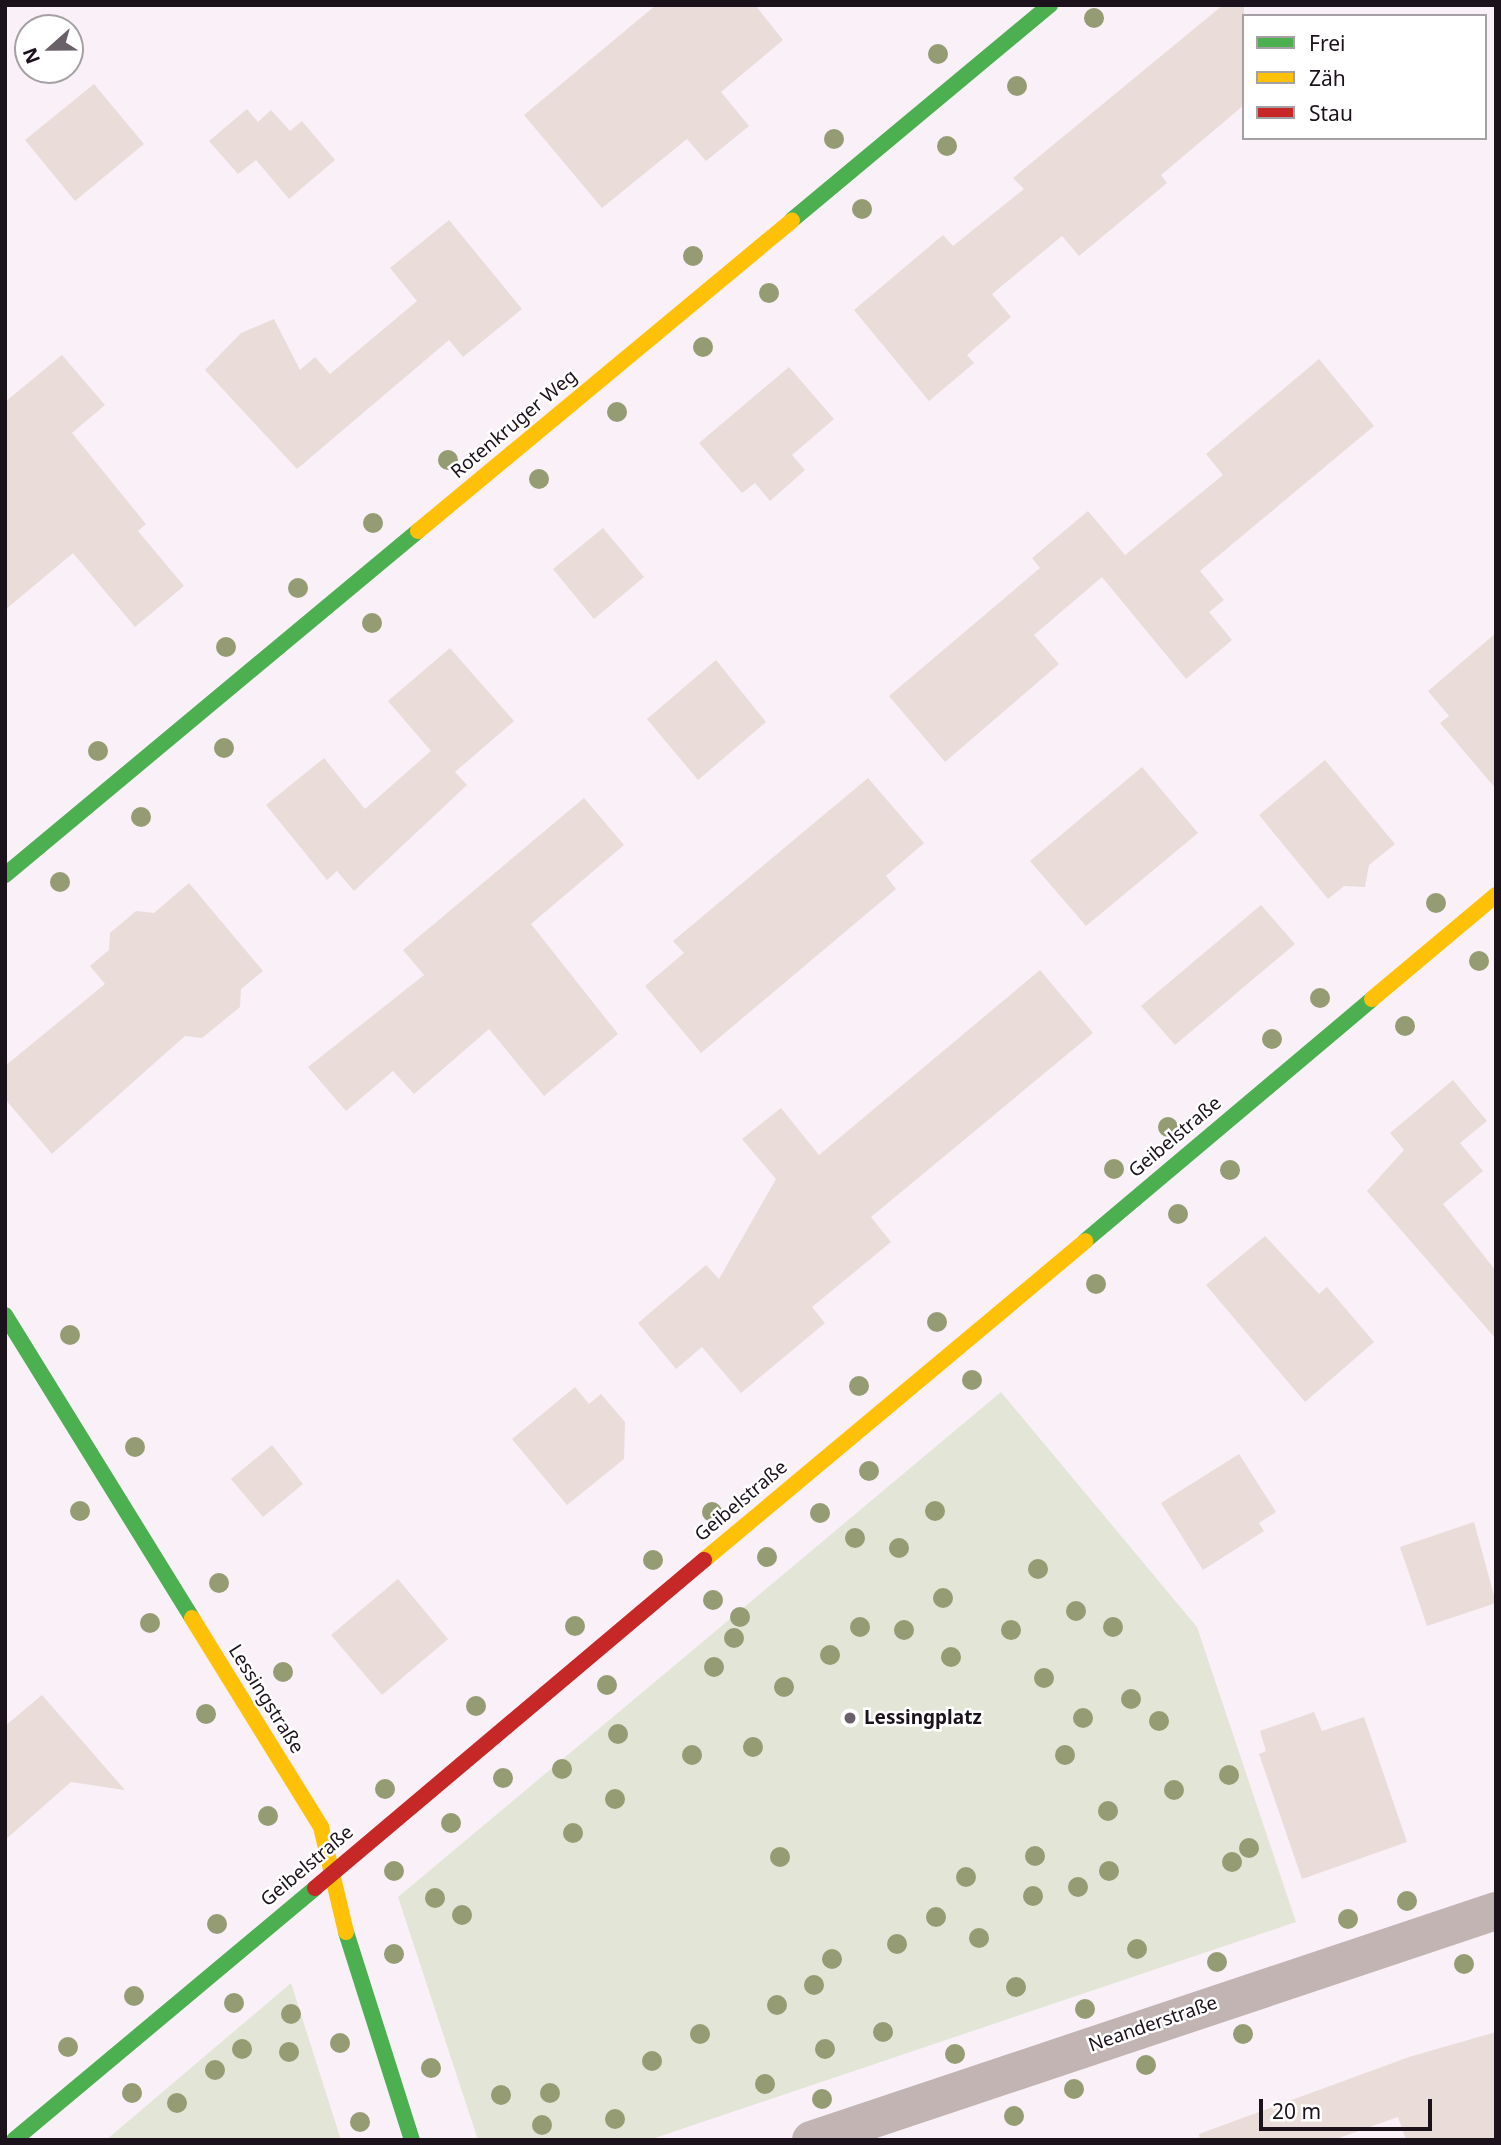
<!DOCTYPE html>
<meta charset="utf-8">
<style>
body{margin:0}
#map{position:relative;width:1501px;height:2145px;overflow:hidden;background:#faf0f8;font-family:"Noto Sans",sans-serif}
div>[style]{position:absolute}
.green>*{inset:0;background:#e3e6d6}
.building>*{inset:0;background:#eadcd8}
.street>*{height:38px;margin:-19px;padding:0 19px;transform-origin:19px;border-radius:19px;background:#c3b4b4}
.fast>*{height:16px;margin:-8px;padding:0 8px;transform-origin:8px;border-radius:8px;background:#4caf50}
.slow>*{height:16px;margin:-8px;padding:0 8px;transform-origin:8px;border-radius:8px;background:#ffc107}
.jam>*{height:16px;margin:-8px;padding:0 8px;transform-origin:8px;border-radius:8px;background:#c62828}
.trees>*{width:20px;height:20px;margin:-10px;border-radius:50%;background:#959c73}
.dots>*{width:19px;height:19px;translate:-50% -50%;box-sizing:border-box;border:4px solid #fff;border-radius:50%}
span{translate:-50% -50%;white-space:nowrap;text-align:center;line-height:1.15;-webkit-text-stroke:5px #fff;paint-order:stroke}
.street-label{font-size:19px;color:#1c121b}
.poi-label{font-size:19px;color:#1c121b;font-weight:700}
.left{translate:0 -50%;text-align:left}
.frame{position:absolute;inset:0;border:7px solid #1c121b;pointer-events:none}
.legend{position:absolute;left:1242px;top:14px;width:245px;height:126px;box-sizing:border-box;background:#fff;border:2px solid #a4a0a4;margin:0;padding:9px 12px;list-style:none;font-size:21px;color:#1c121b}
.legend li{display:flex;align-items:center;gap:14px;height:35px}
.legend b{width:35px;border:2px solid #a4a0a4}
.north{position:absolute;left:14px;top:14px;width:70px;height:70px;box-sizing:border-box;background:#fff;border:2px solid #a4a0a4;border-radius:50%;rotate:249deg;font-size:19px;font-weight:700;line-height:28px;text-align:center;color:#1c121b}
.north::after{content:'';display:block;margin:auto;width:24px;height:32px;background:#6a6068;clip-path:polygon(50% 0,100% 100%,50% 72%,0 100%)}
.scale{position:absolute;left:1259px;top:2099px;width:173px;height:32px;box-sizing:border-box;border:4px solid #1c121b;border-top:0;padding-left:9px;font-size:21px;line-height:24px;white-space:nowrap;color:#1c121b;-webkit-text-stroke:5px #fff;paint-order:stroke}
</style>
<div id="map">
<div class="green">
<i style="clip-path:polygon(1001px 1392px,1197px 1627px,1296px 1922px,649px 2140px,478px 2140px,398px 1897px)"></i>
<i style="clip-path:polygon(291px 1983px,341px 2140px,106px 2140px)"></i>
</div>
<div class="building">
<i style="clip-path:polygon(656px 5px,755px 5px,783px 40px,721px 92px,749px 126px,706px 161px,687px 139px,602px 208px,524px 115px)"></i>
<i style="clip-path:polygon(1223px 5px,1244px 5px,1244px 105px,1161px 175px,1167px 183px,1079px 256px,1062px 236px,992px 294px,1011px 317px,967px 355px,974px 363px,929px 401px,854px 310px,943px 235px,953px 246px,1024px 189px,1013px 178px)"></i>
<i style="clip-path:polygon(94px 84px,144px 144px,75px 201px,25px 140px)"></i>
<i style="clip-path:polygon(247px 109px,258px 122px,271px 110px,290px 131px,302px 121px,335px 160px,289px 199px,256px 160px,238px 174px,209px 141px)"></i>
<i style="clip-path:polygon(449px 220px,522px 309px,463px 357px,449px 340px,297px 469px,205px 370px,241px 333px,274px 319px,300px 370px,315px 357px,330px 374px,417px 301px,390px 268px)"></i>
<i style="clip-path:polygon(62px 355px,105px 405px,72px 433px,146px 524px,138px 531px,184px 586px,135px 627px,73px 553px,5px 610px,5px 402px)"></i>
<i style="clip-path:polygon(1319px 359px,1374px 426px,1200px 571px,1224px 600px,1209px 612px,1232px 640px,1186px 679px,1102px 577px,1034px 635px,1059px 664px,945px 762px,889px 696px,1040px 568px,1032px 558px,1088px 511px,1125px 555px,1223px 475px,1206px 454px)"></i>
<i style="clip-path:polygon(789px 367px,834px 419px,792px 455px,805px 470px,770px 501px,755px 483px,742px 493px,699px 443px)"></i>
<i style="clip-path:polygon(603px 528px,644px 577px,594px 619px,553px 569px)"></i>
<i style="clip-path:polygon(1496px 633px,1496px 789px,1440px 723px,1449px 716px,1428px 691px)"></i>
<i style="clip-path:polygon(450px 648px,514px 721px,455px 772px,467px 785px,354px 891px,337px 871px,327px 880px,266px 805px,324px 758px,365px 809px,431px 751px,388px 701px)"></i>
<i style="clip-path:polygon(716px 660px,766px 722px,698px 780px,647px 719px)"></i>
<i style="clip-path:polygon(1325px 760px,1395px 844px,1369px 865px,1365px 887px,1344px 886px,1328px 899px,1259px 815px)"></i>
<i style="clip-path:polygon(1142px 767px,1198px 833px,1086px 926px,1030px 861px)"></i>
<i style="clip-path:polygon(868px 778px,924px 843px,886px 876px,896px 889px,701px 1053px,645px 986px,684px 953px,673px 941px)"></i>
<i style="clip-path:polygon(584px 798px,624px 845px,531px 924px,618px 1034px,544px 1096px,489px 1029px,414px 1094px,393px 1071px,346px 1111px,308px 1067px,424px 975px,403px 950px)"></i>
<i style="clip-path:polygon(189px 883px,263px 971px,241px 989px,240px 1007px,202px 1038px,185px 1036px,52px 1154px,5px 1099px,5px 1066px,105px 984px,90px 966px,109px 950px,110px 933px,136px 911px,154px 913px)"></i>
<i style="clip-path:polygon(1261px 905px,1295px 944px,1175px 1045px,1141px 1006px)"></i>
<i style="clip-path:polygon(1040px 970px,1093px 1033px,871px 1217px,891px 1242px,812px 1307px,825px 1323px,741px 1393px,702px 1347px,676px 1369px,638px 1323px,706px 1265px,719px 1279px,776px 1179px,742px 1139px,781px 1108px,819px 1155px)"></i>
<i style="clip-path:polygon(1453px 1080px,1487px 1121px,1460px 1143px,1483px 1171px,1443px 1204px,1496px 1271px,1496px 1339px,1367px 1191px,1404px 1150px,1390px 1133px)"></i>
<i style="clip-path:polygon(1265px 1236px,1319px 1294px,1327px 1287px,1374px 1342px,1305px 1402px,1206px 1285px)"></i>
<i style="clip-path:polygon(575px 1387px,589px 1404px,601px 1394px,625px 1422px,624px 1459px,567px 1505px,512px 1439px)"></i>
<i style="clip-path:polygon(272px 1445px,303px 1484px,263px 1517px,231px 1479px)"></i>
<i style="clip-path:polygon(1239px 1454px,1276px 1512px,1259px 1523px,1264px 1531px,1203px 1570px,1161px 1503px)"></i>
<i style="clip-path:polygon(1474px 1522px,1496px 1603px,1427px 1626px,1400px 1547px)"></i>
<i style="clip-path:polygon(398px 1579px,448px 1639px,382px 1695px,331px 1635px)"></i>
<i style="clip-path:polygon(42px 1695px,125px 1790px,71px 1782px,5px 1840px,5px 1726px)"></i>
<i style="clip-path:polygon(1314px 1712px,1322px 1731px,1364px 1717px,1407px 1842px,1302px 1879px,1259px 1754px,1266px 1751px,1260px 1731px)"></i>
<i style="clip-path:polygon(1496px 2032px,1496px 2140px,1406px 2140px,1398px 2117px,1333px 2140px,1200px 2140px,1199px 2134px,1409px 2057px)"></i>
</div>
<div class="street">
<i style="left:811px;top:2140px;width:722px;rotate:-18.49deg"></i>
</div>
<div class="fast">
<i style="left:792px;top:220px;width:336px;rotate:-39.8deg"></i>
<i style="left:5px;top:875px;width:537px;rotate:-39.79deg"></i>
<i style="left:1085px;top:1241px;width:375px;rotate:-40.1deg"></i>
<i style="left:5px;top:1315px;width:356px;rotate:58.3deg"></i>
<i style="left:346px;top:1932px;width:218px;rotate:72.4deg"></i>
<i style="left:14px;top:2140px;width:393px;rotate:-39.9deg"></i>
</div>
<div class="slow">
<i style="left:418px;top:531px;width:486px;rotate:-39.7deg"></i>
<i style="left:1372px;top:999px;width:162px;rotate:-40deg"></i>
<i style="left:704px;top:1560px;width:497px;rotate:-39.9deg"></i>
<i style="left:192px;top:1618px;width:246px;rotate:58.3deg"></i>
<i style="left:321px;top:1827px;width:108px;rotate:76.6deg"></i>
</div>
<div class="jam">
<i style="left:315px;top:1888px;width:509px;rotate:-40.14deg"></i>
</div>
<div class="trees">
<i style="left:1094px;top:18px"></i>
<i style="left:938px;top:54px"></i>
<i style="left:1017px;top:86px"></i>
<i style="left:834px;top:139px"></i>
<i style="left:947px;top:146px"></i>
<i style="left:862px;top:209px"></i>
<i style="left:693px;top:256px"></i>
<i style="left:769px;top:293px"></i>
<i style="left:703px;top:347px"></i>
<i style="left:617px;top:412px"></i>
<i style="left:448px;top:460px"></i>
<i style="left:539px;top:479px"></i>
<i style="left:373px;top:523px"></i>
<i style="left:298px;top:588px"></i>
<i style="left:372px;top:623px"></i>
<i style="left:226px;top:647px"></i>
<i style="left:224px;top:748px"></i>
<i style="left:98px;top:751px"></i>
<i style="left:141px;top:817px"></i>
<i style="left:60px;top:882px"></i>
<i style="left:1436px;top:903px"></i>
<i style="left:1479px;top:961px"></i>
<i style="left:1320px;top:998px"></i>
<i style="left:1405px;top:1026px"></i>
<i style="left:1272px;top:1039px"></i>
<i style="left:1168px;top:1127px"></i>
<i style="left:1114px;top:1169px"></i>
<i style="left:1230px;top:1170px"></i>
<i style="left:1178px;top:1214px"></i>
<i style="left:1096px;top:1284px"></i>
<i style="left:937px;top:1322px"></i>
<i style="left:70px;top:1335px"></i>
<i style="left:972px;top:1380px"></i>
<i style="left:859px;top:1386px"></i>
<i style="left:135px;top:1447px"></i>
<i style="left:869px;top:1471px"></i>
<i style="left:80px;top:1511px"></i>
<i style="left:935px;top:1511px"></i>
<i style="left:712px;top:1512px"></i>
<i style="left:820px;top:1513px"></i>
<i style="left:855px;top:1538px"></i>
<i style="left:899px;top:1548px"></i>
<i style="left:767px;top:1557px"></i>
<i style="left:653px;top:1560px"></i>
<i style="left:1038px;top:1569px"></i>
<i style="left:219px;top:1583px"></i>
<i style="left:943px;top:1598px"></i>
<i style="left:713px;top:1600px"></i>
<i style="left:1076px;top:1611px"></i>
<i style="left:740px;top:1617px"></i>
<i style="left:150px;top:1623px"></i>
<i style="left:575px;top:1626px"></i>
<i style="left:860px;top:1627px"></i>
<i style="left:1113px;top:1627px"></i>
<i style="left:904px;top:1630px"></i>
<i style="left:1011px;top:1630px"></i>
<i style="left:734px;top:1638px"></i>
<i style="left:830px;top:1655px"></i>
<i style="left:951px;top:1657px"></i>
<i style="left:714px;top:1667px"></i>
<i style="left:283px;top:1672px"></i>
<i style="left:1044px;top:1678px"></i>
<i style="left:607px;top:1685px"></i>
<i style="left:784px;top:1687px"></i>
<i style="left:1131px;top:1699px"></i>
<i style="left:476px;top:1706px"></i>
<i style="left:206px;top:1714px"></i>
<i style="left:1083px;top:1718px"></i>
<i style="left:1159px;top:1721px"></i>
<i style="left:618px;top:1734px"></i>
<i style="left:753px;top:1747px"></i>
<i style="left:692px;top:1755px"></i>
<i style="left:1065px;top:1755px"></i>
<i style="left:562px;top:1769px"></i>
<i style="left:1229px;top:1775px"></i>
<i style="left:503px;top:1778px"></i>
<i style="left:385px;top:1789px"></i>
<i style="left:1174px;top:1790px"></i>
<i style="left:615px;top:1799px"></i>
<i style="left:1108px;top:1811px"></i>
<i style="left:268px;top:1816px"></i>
<i style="left:451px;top:1823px"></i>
<i style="left:573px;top:1833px"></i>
<i style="left:1249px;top:1848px"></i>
<i style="left:1035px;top:1856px"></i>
<i style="left:780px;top:1857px"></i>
<i style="left:1232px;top:1862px"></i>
<i style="left:394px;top:1871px"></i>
<i style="left:1109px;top:1871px"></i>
<i style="left:966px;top:1877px"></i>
<i style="left:1078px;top:1887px"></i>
<i style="left:1033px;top:1896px"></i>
<i style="left:435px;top:1898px"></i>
<i style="left:1407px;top:1901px"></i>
<i style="left:462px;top:1915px"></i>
<i style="left:936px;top:1917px"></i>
<i style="left:1348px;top:1919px"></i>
<i style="left:217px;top:1924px"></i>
<i style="left:979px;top:1938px"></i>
<i style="left:897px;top:1944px"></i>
<i style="left:1137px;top:1949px"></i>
<i style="left:394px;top:1954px"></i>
<i style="left:832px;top:1959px"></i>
<i style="left:1217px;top:1962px"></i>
<i style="left:1464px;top:1964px"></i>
<i style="left:814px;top:1985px"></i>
<i style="left:1016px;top:1987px"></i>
<i style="left:134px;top:1996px"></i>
<i style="left:234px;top:2003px"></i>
<i style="left:777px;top:2005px"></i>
<i style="left:1085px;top:2009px"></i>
<i style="left:291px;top:2014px"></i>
<i style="left:883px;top:2032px"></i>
<i style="left:700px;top:2034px"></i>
<i style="left:1243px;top:2034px"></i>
<i style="left:340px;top:2043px"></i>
<i style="left:68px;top:2047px"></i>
<i style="left:242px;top:2049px"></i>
<i style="left:825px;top:2049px"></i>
<i style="left:289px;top:2052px"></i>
<i style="left:955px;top:2054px"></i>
<i style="left:652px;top:2061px"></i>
<i style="left:1146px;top:2065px"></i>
<i style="left:431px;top:2068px"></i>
<i style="left:215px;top:2070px"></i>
<i style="left:765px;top:2084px"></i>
<i style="left:1074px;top:2089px"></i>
<i style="left:132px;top:2093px"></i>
<i style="left:550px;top:2093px"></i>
<i style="left:501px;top:2095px"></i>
<i style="left:822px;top:2099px"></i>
<i style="left:177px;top:2103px"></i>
<i style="left:1014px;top:2116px"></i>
<i style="left:615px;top:2119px"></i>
<i style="left:360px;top:2122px"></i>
<i style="left:542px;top:2125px"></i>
</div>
<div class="dots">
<i style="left:850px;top:1718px;background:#6a6068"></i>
</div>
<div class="street-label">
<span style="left:514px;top:424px;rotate:-40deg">Rotenkruger Weg</span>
<span style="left:1175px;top:1137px;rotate:-40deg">Geibelstraße</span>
<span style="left:741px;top:1501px;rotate:-40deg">Geibelstraße</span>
<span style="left:266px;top:1699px;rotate:58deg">Lessingstraße</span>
<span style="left:307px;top:1866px;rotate:-40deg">Geibelstraße</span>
<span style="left:1153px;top:2024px;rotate:-19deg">Neanderstraße</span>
</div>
<div class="poi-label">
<span class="left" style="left:864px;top:1718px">Lessingplatz</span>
</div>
<div class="frame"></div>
<ul class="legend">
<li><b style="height:9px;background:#4caf50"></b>Frei</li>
<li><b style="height:9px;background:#ffc107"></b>Zäh</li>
<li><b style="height:9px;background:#c62828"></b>Stau</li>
</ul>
<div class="north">N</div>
<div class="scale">20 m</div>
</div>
